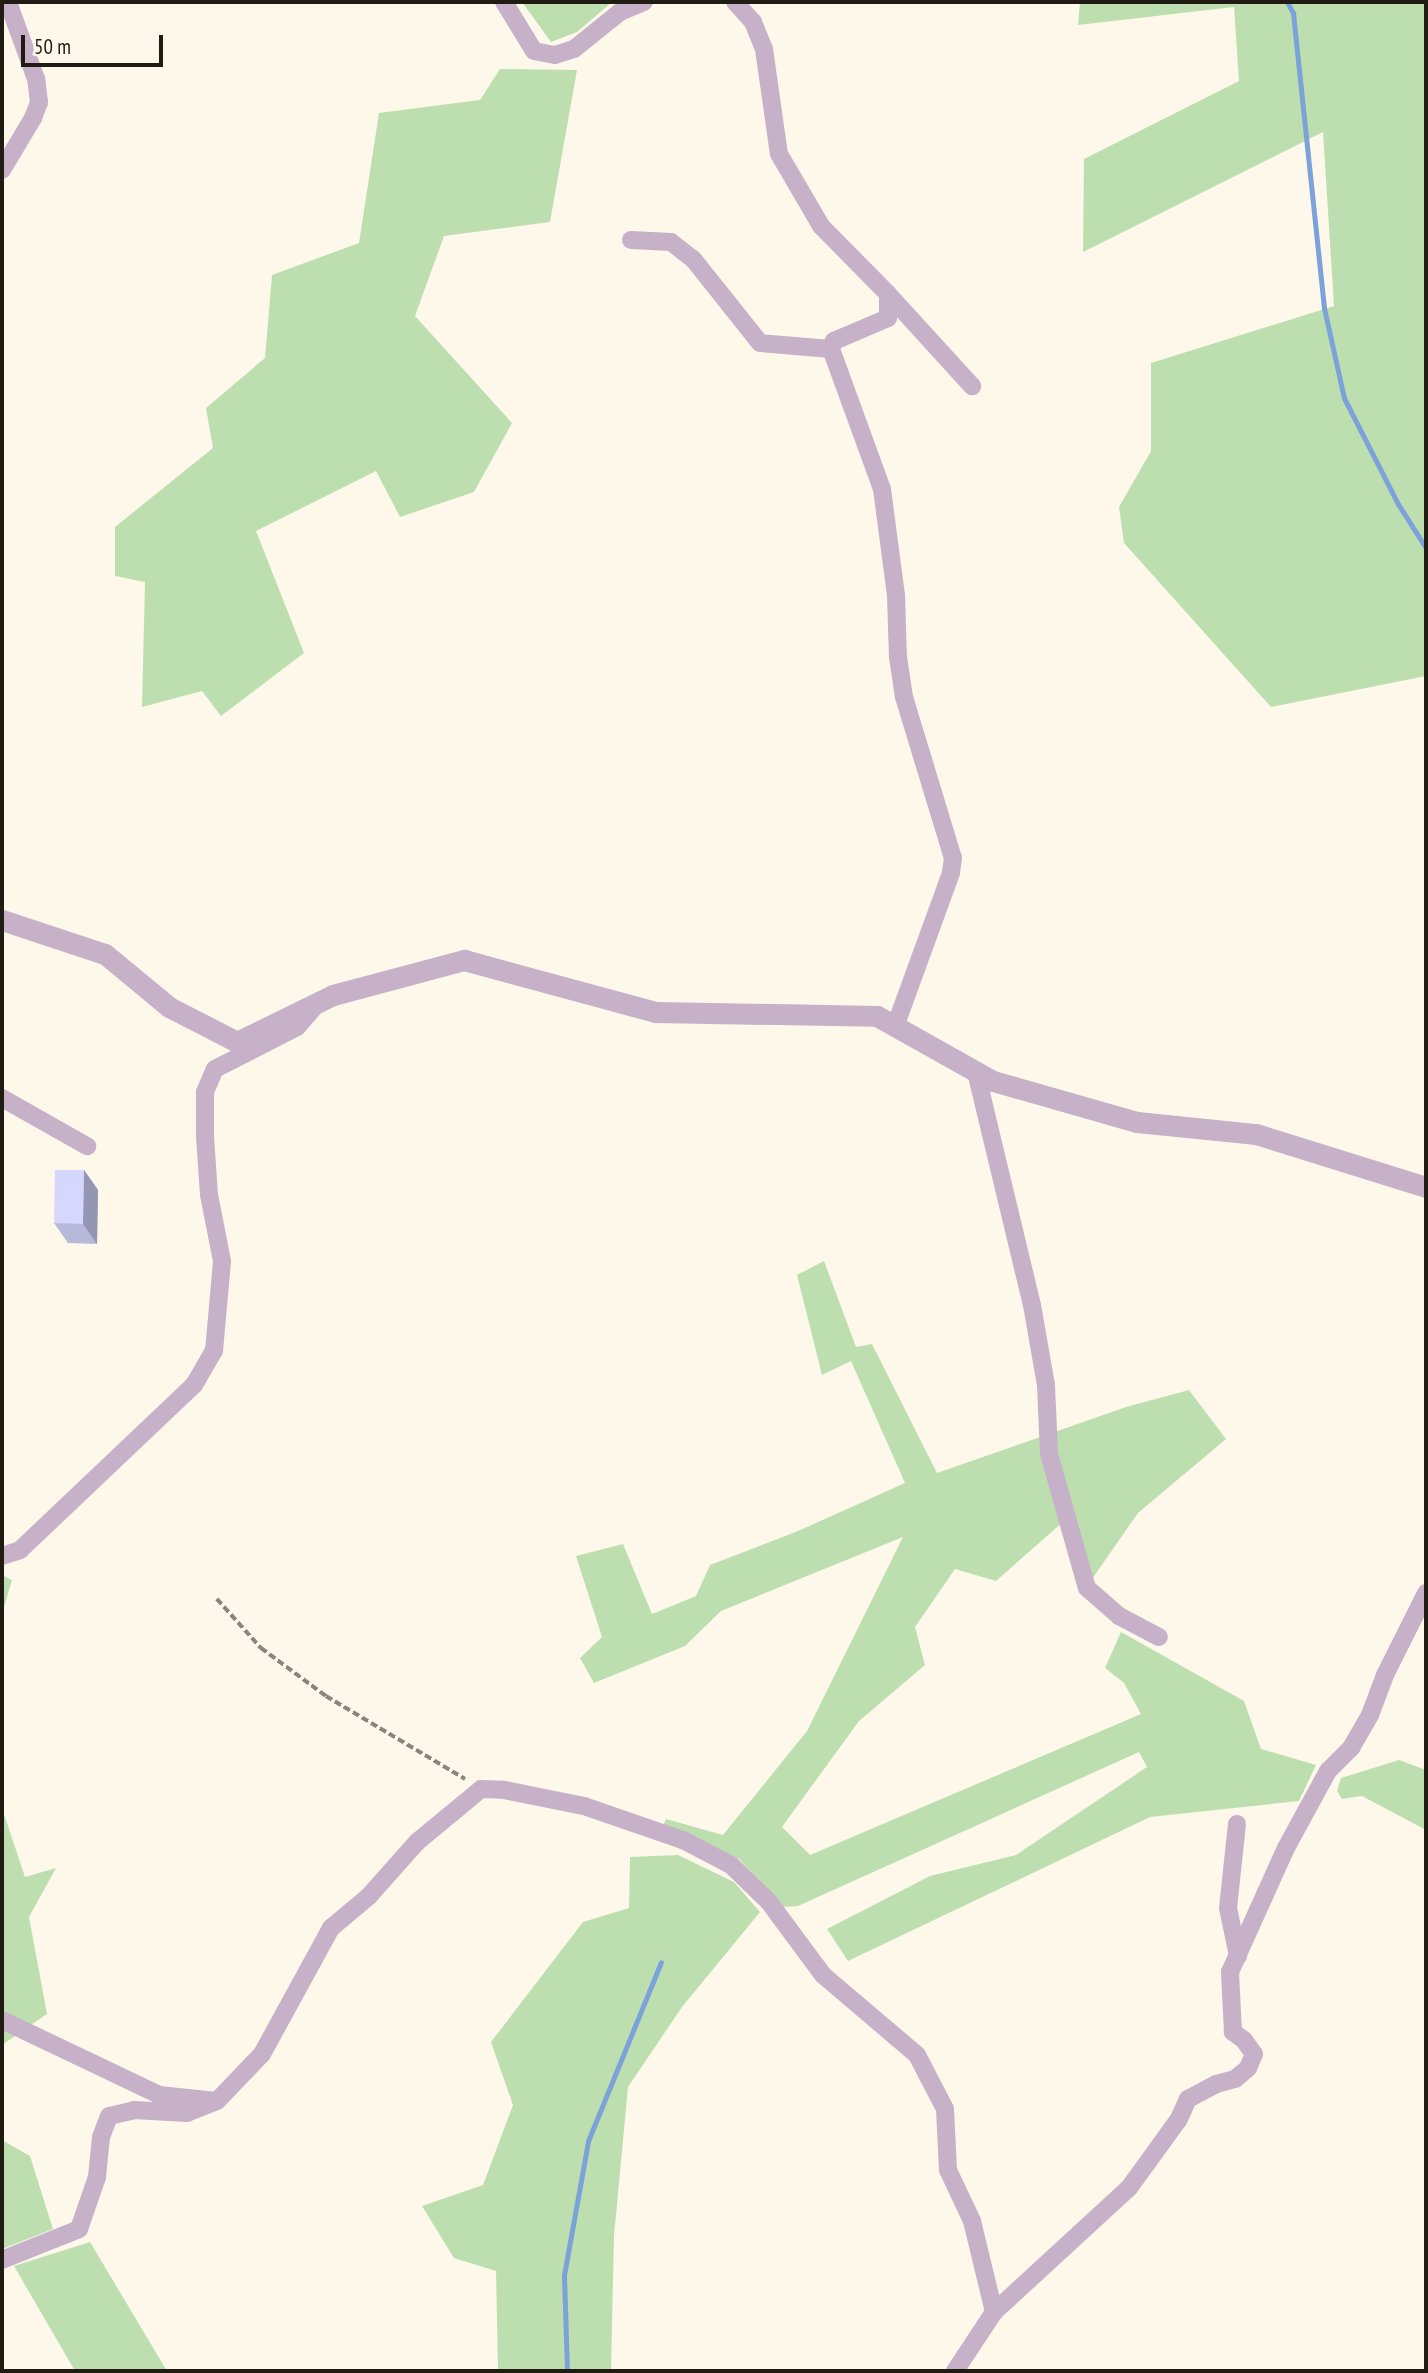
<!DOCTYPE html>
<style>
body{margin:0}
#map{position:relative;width:1428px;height:2373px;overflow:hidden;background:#fdf8ea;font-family:"PT Sans Narrow",sans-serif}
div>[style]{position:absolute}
.green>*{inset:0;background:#bddfb0}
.stream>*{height:5px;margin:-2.5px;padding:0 2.5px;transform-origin:2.5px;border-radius:2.5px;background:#7ca2da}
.path>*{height:3.5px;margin-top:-1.75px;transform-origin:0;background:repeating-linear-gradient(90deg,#8a857a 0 7px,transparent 0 10.5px)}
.minor>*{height:18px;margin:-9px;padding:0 9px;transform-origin:9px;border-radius:9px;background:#c7b1c9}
.tertiary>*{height:21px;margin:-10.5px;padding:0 10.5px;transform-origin:10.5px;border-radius:10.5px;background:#c7b1c9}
.wall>*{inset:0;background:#b7b9db}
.shaded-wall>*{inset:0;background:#9596b2}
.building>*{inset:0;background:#d5d7ff}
span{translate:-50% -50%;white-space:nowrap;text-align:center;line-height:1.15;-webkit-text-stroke:6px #fdf8ea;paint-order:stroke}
.frame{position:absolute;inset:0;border:4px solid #201c14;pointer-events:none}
.scale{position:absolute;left:21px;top:35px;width:142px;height:32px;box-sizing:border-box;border:4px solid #201c14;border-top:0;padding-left:9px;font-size:21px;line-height:24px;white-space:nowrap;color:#201c14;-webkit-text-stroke:5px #fdf8ea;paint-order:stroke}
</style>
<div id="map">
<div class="green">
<i style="clip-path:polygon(522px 2px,610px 2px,611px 3px,577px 32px,551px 42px)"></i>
<i style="clip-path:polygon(1080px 2px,1426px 2px,1426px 676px,1271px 707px,1124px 543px,1119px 507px,1151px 451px,1151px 363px,1334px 306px,1323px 132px,1083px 252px,1084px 159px,1239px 81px,1234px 7px,1078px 25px)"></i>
<i style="clip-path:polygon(500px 69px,577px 70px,550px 222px,444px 236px,415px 316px,512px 423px,474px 492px,400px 517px,376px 471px,256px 531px,304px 653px,221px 716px,202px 691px,142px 707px,145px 582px,115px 576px,115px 527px,213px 448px,206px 408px,265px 358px,272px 275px,359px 243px,379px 113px,480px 100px)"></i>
<i style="clip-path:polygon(824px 1261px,856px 1347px,872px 1344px,937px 1473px,1126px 1407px,1189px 1390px,1226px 1439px,1138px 1513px,1092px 1579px,1072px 1514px,996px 1581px,955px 1569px,915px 1627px,925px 1665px,859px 1721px,782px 1827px,810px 1855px,1141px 1714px,1124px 1683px,1105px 1668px,1121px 1632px,1244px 1701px,1261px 1749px,1316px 1765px,1299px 1801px,1150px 1817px,848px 1961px,827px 1929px,930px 1876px,1016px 1855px,1147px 1767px,1139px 1752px,798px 1906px,783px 1907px,739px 1859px,663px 1826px,666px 1819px,723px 1835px,807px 1731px,903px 1537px,721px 1611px,685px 1646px,594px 1683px,580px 1658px,602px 1637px,576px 1556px,623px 1544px,652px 1614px,696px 1596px,710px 1565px,798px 1531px,905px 1483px,851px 1361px,822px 1375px,797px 1275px)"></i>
<i style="clip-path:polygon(2px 1575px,12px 1580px,2px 1614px)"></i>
<i style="clip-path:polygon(1399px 1760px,1426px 1770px,1426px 1830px,1362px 1796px,1342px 1799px,1337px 1791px,1341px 1778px)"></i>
<i style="clip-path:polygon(2px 1808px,25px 1877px,56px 1868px,29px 1917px,47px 2014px,2px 2045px)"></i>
<i style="clip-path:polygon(678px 1855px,734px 1882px,760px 1912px,682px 2007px,628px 2087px,614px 2236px,611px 2371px,494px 2371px,498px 2369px,496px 2271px,454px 2258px,422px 2206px,483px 2185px,513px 2105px,491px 2042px,583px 1922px,629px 1908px,630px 1857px)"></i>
<i style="clip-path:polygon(2px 2140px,30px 2156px,53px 2229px,2px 2249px)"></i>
<i style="clip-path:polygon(90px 2242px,167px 2371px,75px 2371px,14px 2266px)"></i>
</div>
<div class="stream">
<i style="left:1287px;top:2px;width:13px;rotate:61deg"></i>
<i style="left:1293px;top:13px;width:297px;rotate:84deg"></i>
<i style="left:1324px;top:308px;width:92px;rotate:77.5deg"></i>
<i style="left:1344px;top:398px;width:119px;rotate:63deg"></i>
<i style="left:1398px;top:504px;width:52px;rotate:57.5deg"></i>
<i style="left:567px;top:2371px;width:96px;rotate:-91.8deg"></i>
<i style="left:564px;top:2275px;width:136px;rotate:-79.8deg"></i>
<i style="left:588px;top:2141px;width:193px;rotate:-67.8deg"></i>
</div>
<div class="path">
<i style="left:217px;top:1599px;width:66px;rotate:48.1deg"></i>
<i style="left:261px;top:1648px;width:81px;rotate:36.4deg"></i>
<i style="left:326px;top:1696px;width:162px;rotate:30.8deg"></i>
</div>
<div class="minor">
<i style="left:504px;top:2px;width:57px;rotate:58.5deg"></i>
<i style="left:534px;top:51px;width:21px;rotate:11deg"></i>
<i style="left:555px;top:55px;width:20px;rotate:-18deg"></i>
<i style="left:574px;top:49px;width:59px;rotate:-38.8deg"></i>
<i style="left:620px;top:12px;width:26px;rotate:-23deg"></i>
<i style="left:735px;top:2px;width:27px;rotate:48deg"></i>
<i style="left:753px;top:22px;width:29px;rotate:68deg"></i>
<i style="left:764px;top:49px;width:106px;rotate:81.9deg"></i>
<i style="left:779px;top:154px;width:83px;rotate:59.7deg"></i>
<i style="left:821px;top:226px;width:95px;rotate:45.4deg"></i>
<i style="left:888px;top:294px;width:24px;rotate:90deg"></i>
<i style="left:888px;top:318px;width:59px;rotate:156.9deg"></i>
<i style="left:834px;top:341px;width:9px;rotate:111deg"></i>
<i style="left:831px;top:349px;width:149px;rotate:70deg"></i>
<i style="left:882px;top:489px;width:107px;rotate:82.5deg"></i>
<i style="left:896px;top:595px;width:62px;rotate:88.2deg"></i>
<i style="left:898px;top:657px;width:40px;rotate:81.5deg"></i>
<i style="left:904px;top:697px;width:168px;rotate:73.1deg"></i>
<i style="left:953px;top:858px;width:15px;rotate:98deg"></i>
<i style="left:951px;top:873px;width:164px;rotate:110deg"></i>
<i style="left:2px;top:170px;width:61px;rotate:-59.2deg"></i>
<i style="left:33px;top:118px;width:17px;rotate:-69deg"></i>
<i style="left:39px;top:102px;width:23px;rotate:-97deg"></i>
<i style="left:36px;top:79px;width:82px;rotate:-110deg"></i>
<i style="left:631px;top:240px;width:40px;rotate:2.9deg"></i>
<i style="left:671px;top:242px;width:28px;rotate:38deg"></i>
<i style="left:693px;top:259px;width:107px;rotate:51.4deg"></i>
<i style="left:760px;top:343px;width:71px;rotate:4.8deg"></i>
<i style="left:888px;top:294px;width:125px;rotate:47.6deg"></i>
<i style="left:976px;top:1072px;width:240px;rotate:76.5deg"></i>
<i style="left:1032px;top:1305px;width:81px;rotate:80.1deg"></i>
<i style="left:1046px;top:1385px;width:69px;rotate:87.5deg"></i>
<i style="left:1049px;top:1454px;width:139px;rotate:74.2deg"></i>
<i style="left:1087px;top:1588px;width:43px;rotate:41.2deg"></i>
<i style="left:1119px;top:1616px;width:45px;rotate:27.7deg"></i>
<i style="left:2px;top:1098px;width:98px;rotate:29.5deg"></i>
<i style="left:2px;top:1556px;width:19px;rotate:-18deg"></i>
<i style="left:20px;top:1550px;width:240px;rotate:-43.5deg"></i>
<i style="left:194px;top:1385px;width:39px;rotate:-60deg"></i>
<i style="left:214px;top:1351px;width:90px;rotate:-84.9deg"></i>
<i style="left:222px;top:1261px;width:67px;rotate:-101.1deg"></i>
<i style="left:209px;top:1195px;width:59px;rotate:-93.9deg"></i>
<i style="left:205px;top:1136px;width:44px;rotate:-90deg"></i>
<i style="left:205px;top:1092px;width:25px;rotate:-67deg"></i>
<i style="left:215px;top:1069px;width:92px;rotate:-27.1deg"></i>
<i style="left:297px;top:1027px;width:28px;rotate:-49deg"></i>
<i style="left:1237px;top:1824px;width:84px;rotate:96.1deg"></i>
<i style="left:1228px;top:1908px;width:49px;rotate:78.2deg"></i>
<i style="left:2px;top:2020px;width:174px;rotate:25.5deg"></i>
<i style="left:159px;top:2095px;width:58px;rotate:5.9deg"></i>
<i style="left:217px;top:2101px;width:65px;rotate:-46.2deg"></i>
<i style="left:262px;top:2054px;width:144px;rotate:-61.3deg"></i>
<i style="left:331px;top:1928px;width:50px;rotate:-40.1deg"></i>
<i style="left:369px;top:1896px;width:72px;rotate:-48.4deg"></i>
<i style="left:417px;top:1842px;width:83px;rotate:-39.6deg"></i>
<i style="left:481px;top:1789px;width:23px;rotate:2deg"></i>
<i style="left:504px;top:1790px;width:82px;rotate:11.3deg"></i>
<i style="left:584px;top:1806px;width:105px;rotate:19deg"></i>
<i style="left:683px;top:1840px;width:54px;rotate:27.5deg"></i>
<i style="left:731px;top:1865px;width:53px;rotate:44.2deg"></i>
<i style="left:769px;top:1902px;width:91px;rotate:53.5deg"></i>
<i style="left:823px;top:1975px;width:123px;rotate:40.4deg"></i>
<i style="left:917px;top:2055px;width:61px;rotate:62.6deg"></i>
<i style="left:945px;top:2109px;width:61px;rotate:87.2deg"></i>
<i style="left:948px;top:2170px;width:56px;rotate:64.8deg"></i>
<i style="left:972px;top:2221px;width:94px;rotate:76.4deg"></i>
<i style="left:2px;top:2260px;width:83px;rotate:-21.9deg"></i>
<i style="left:79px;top:2229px;width:55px;rotate:-70.9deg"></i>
<i style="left:97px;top:2177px;width:40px;rotate:-84.3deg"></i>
<i style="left:101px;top:2137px;width:22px;rotate:-69deg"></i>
<i style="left:109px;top:2116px;width:26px;rotate:-13deg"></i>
<i style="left:134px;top:2110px;width:53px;rotate:3.2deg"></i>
<i style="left:187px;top:2113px;width:29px;rotate:-22deg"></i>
<i style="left:955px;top:2371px;width:71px;rotate:-56.5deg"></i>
<i style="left:994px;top:2312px;width:183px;rotate:-42.6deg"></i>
<i style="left:1129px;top:2188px;width:85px;rotate:-54.1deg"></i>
<i style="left:1179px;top:2119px;width:22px;rotate:-66deg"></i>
<i style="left:1188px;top:2099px;width:32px;rotate:-28deg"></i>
<i style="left:1216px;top:2084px;width:20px;rotate:-15deg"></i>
<i style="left:1235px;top:2079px;width:17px;rotate:-40deg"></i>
<i style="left:1248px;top:2068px;width:15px;rotate:-67deg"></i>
<i style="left:1254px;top:2054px;width:17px;rotate:-126deg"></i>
<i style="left:1244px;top:2040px;width:14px;rotate:-144deg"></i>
<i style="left:1233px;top:2032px;width:60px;rotate:-92.9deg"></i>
<i style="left:1230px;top:1972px;width:136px;rotate:-65.7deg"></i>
<i style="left:1286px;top:1848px;width:88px;rotate:-61.4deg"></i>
<i style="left:1328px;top:1771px;width:33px;rotate:-45deg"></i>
<i style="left:1351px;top:1748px;width:38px;rotate:-60deg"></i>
<i style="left:1370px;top:1715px;width:43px;rotate:-69.4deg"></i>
<i style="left:1385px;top:1675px;width:92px;rotate:-63.4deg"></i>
</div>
<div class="tertiary">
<i style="left:2px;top:920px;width:108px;rotate:18.3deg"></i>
<i style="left:105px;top:954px;width:83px;rotate:39.6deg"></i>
<i style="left:169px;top:1007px;width:76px;rotate:27.2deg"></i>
<i style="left:237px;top:1042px;width:107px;rotate:-26.1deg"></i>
<i style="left:333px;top:995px;width:136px;rotate:-15deg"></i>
<i style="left:464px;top:960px;width:198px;rotate:15.2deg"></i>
<i style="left:655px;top:1012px;width:222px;rotate:1deg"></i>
<i style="left:877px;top:1016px;width:133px;rotate:29.3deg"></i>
<i style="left:993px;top:1081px;width:150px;rotate:15.9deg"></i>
<i style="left:1137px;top:1122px;width:120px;rotate:5.8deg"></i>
<i style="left:1256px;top:1134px;width:178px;rotate:17.3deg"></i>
</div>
<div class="wall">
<i style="clip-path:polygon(84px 1170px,98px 1190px,97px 1244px,68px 1243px,54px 1223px)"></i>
</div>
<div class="shaded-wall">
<i style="clip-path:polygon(84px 1170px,98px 1190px,97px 1244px,83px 1224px)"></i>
</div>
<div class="building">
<i style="clip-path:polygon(55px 1170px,84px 1170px,83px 1224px,54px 1223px)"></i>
</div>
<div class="frame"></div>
<div class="scale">50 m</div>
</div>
